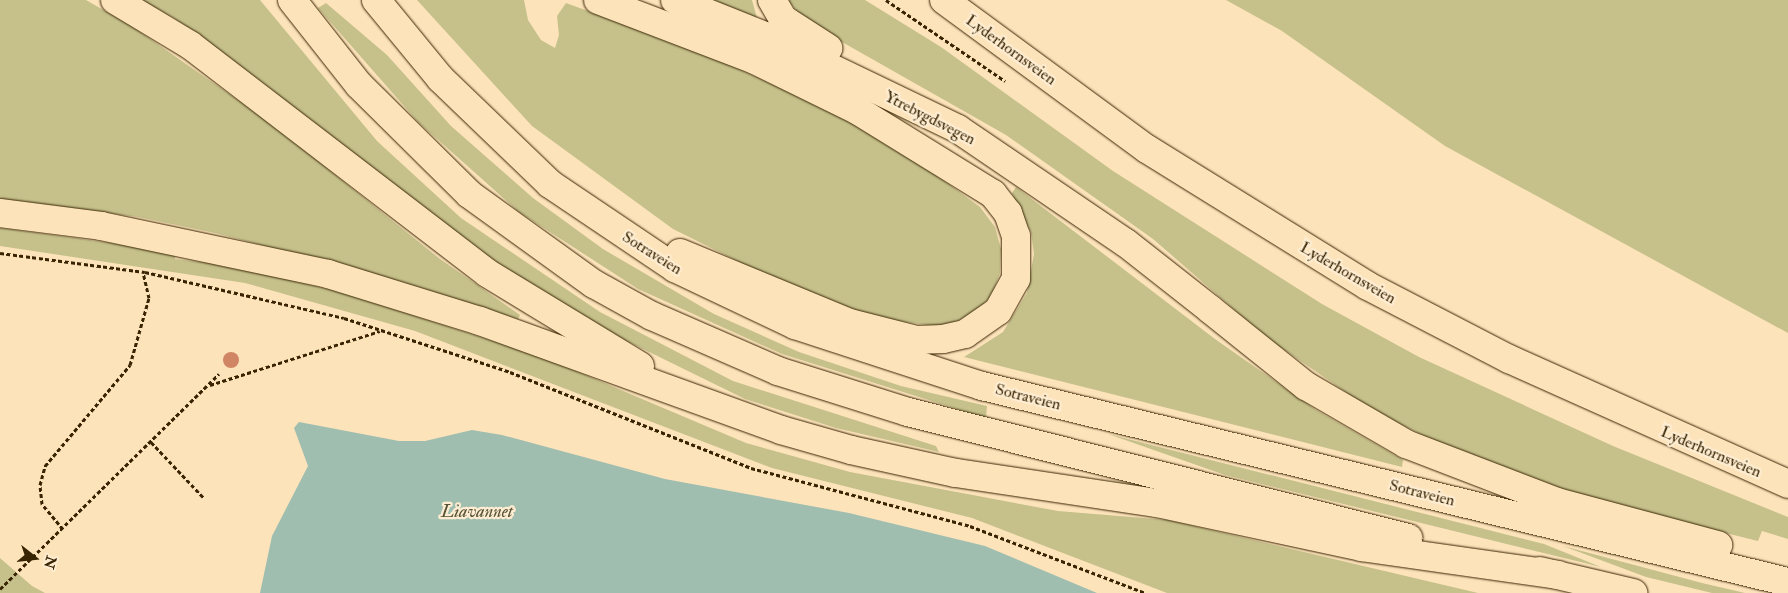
<!DOCTYPE html>
<style>
body{margin:0}
#map{position:relative;width:1788px;height:593px;overflow:hidden;background:#fde3ba;font-family:"IM FELL Double Pica",serif}
div>[style]{position:absolute}
.green>*{inset:0;background:#c6c18b}
.water>*{inset:0;background:#9fbeb0}
.building>*{inset:0;background:#d08665}
.round{border-radius:50%}
.path>*{height:3px;margin-top:-1.5px;transform-origin:0;background:repeating-linear-gradient(90deg,#382402 0 4px,transparent 0 6.5px)}
.roads{filter:drop-shadow(0 0 1px #382402) drop-shadow(0 0 1px #382402)}
.major>*{height:28px;margin:-14px;padding:0 14px;transform-origin:14px;border-radius:14px;background:#fde3ba}
.highway>*{height:28px;margin:-14px;padding:0 14px;transform-origin:14px;border-radius:14px;background:#fde3ba}
span{translate:-50% -50%;white-space:nowrap;text-align:center;line-height:1.15;-webkit-text-stroke:4.5px #feedd2;paint-order:stroke}
.street-label{font-size:16px;color:#382402}
.water-label{font-size:18px;color:#575236;font-style:italic}
.north{position:absolute;left:10px;top:533px;width:50px;height:50px;-webkit-text-stroke:4px #feedd2;paint-order:stroke;rotate:106deg;font-size:14px;font-weight:700;line-height:20px;text-align:center;color:#382402}
.north::after{content:'';display:block;margin:auto;width:18px;height:22px;background:#382402;clip-path:polygon(50% 0,100% 100%,50% 72%,0 100%)}
</style>
<div id="map">
<div class="green">
<i style="clip-path:polygon(0 0,86px 0,133px 27px,268px 121px,440px 259px,520px 315px,518px 319px,382px 276px,215px 233px,138px 217px,0 199px)"></i>
<i style="clip-path:polygon(140px 0,260px 0,377px 141px,461px 218px,600px 312px,733px 381px,936px 446px,939px 452px,836px 428px,745px 399px,582px 319px,444px 227px,174px 18px)"></i>
<i style="clip-path:polygon(417px 0,524px 0,528px 20px,541px 40px,555px 48px,559px 35px,557px 16px,566px 3px,703px 53px,829px 110px,924px 166px,980px 207px,995px 227px,1001px 249px,1000px 273px,991px 296px,976px 312px,944px 327px,889px 320px,808px 296px,673px 229px,532px 126px)"></i>
<i style="clip-path:polygon(711px 0,752px 0,757px 18px)"></i>
<i style="clip-path:polygon(788px 0,865px 0,941px 47px,1113px 171px,1322px 304px,1419px 357px,1613px 446px,1788px 517px,1788px 539px,1762px 531px,1758px 541px,1596px 501px,1471px 459px,1372px 410px,1267px 338px,1153px 239px,1006px 135px,805px 21px)"></i>
<i style="clip-path:polygon(1226px 0,1788px 0,1788px 333px,1445px 146px,1282px 31px)"></i>
<i style="clip-path:polygon(326px 3px,387px 55px,451px 126px,533px 198px,603px 249px,714px 314px,799px 352px,901px 386px,987px 406px,986px 418px,782px 354px,638px 289px,519px 212px,418px 122px,318px 8px)"></i>
<i style="clip-path:polygon(1016px 187px,1215px 339px,1316px 410px,1403px 460px,1402px 467px,964px 357px,1003px 332px,1027px 293px,1034px 254px,1031px 232px,1012px 193px)"></i>
<i style="clip-path:polygon(0 228px,148px 248px,175px 253px,175px 259px,229px 265px,344px 293px,543px 357px,746px 443px,850px 472px,1058px 511px,1168px 520px,1478px 593px,1167px 593px,972px 518px,772px 468px,415px 331px,245px 283px,0 246px)"></i>
<i style="clip-path:polygon(1108px 434px,1544px 544px,1601px 567px,1225px 475px)"></i>
<i style="clip-path:polygon(1563px 546px,1702px 583px,1745px 593px,1712px 593px,1646px 577px)"></i>
<i style="clip-path:polygon(0 558px,32px 586px,45px 593px,0 593px)"></i>
</div>
<div class="water">
<i style="clip-path:polygon(299px 422px,399px 441px,425px 441px,472px 430px,502px 435px,665px 479px,849px 513px,985px 546px,1097px 593px,260px 593px,272px 536px,308px 466px,294px 428px)"></i>
</div>
<div class="building">
<i class="round" style="left:223px;top:352px;width:16px;height:16px"></i>
</div>
<div class="path">
<i style="left:886px;top:0;width:144px;rotate:34.2deg"></i>
<i style="left:0;top:253px;width:146px;rotate:7.5deg"></i>
<i style="left:145px;top:272px;width:204px;rotate:13deg"></i>
<i style="left:344px;top:318px;width:175px;rotate:18deg"></i>
<i style="left:510px;top:372px;width:259px;rotate:21.7deg"></i>
<i style="left:751px;top:468px;width:227px;rotate:14.8deg"></i>
<i style="left:970px;top:526px;width:187px;rotate:20.9deg"></i>
<i style="left:210px;top:385px;width:178px;rotate:-17.6deg"></i>
<i style="left:151px;top:442px;width:76px;rotate:46.6deg"></i>
<i style="left:63px;top:529px;width:33px;rotate:-130deg"></i>
<i style="left:42px;top:504px;width:19px;rotate:-96deg"></i>
<i style="left:40px;top:485px;width:20px;rotate:-75deg"></i>
<i style="left:45px;top:466px;width:132px;rotate:-49.9deg"></i>
<i style="left:130px;top:365px;width:70px;rotate:-74.2deg"></i>
<i style="left:149px;top:298px;width:27px;rotate:-103deg"></i>
<i style="left:0;top:589px;width:307px;rotate:-44.5deg"></i>
</div>
<div class="roads">
<div class="major">
<i style="left:598px;top:0;width:168px;rotate:20.9deg"></i>
<i style="left:755px;top:60px;width:114px;rotate:26.1deg"></i>
<i style="left:857px;top:110px;width:160px;rotate:31.7deg"></i>
<i style="left:993px;top:194px;width:24px;rotate:52deg"></i>
<i style="left:1008px;top:213px;width:24px;rotate:71deg"></i>
<i style="left:675px;top:0;width:97px;rotate:21.8deg"></i>
<i style="left:765px;top:36px;width:214px;rotate:25.7deg"></i>
<i style="left:958px;top:129px;width:203px;rotate:34.2deg"></i>
<i style="left:1126px;top:243px;width:108px;rotate:38.2deg"></i>
<i style="left:772px;top:0;width:22px;rotate:60deg"></i>
<i style="left:783px;top:19px;width:54px;rotate:32.8deg"></i>
<i style="left:944px;top:0;width:252px;rotate:36.3deg"></i>
<i style="left:1147px;top:149px;width:260px;rotate:31.8deg"></i>
<i style="left:1368px;top:286px;width:159px;rotate:27.4deg"></i>
<i style="left:1509px;top:359px;width:306px;rotate:24.1deg"></i>
</div>
<div class="highway">
<i style="left:115px;top:0;width:87px;rotate:31deg"></i>
<i style="left:190px;top:45px;width:374px;rotate:37.5deg"></i>
<i style="left:487px;top:273px;width:179px;rotate:31.3deg"></i>
<i style="left:292px;top:0;width:108px;rotate:51.8deg"></i>
<i style="left:359px;top:85px;width:155px;rotate:44.7deg"></i>
<i style="left:469px;top:194px;width:154px;rotate:35.8deg"></i>
<i style="left:594px;top:284px;width:66px;rotate:28.9deg"></i>
<i style="left:652px;top:316px;width:137px;rotate:23.6deg"></i>
<i style="left:778px;top:371px;width:136px;rotate:17.5deg"></i>
<i style="left:908px;top:412px;width:516px;rotate:14.14deg"></i>
<i style="left:376px;top:0;width:102px;rotate:50.6deg"></i>
<i style="left:441px;top:79px;width:151px;rotate:43.9deg"></i>
<i style="left:550px;top:184px;width:151px;rotate:33.9deg"></i>
<i style="left:675px;top:268px;width:133px;rotate:25.4deg"></i>
<i style="left:795px;top:325px;width:197px;rotate:18.1deg"></i>
<i style="left:982px;top:386px;width:829px;rotate:13.67deg"></i>
<i style="left:0;top:213px;width:102px;rotate:7.3deg"></i>
<i style="left:101px;top:226px;width:232px;rotate:11.9deg"></i>
<i style="left:328px;top:274px;width:159px;rotate:17.2deg"></i>
<i style="left:480px;top:321px;width:320px;rotate:19.9deg"></i>
<i style="left:781px;top:430px;width:73px;rotate:15.9deg"></i>
<i style="left:851px;top:450px;width:107px;rotate:12.4deg"></i>
<i style="left:956px;top:473px;width:203px;rotate:8.5deg"></i>
<i style="left:1157px;top:503px;width:210px;rotate:12.1deg"></i>
<i style="left:1362px;top:547px;width:198px;rotate:8.1deg"></i>
<i style="left:680px;top:253px;width:184px;rotate:22.4deg"></i>
<i style="left:850px;top:323px;width:68px;rotate:14.4deg"></i>
<i style="left:916px;top:340px;width:27px;rotate:-2deg"></i>
<i style="left:943px;top:339px;width:23px;rotate:-13deg"></i>
<i style="left:965px;top:334px;width:40px;rotate:-34.9deg"></i>
<i style="left:998px;top:311px;width:37px;rotate:-61deg"></i>
<i style="left:1016px;top:279px;width:43px;rotate:-90deg"></i>
<i style="left:1211px;top:310px;width:122px;rotate:38.7deg"></i>
<i style="left:1306px;top:386px;width:116px;rotate:30.1deg"></i>
<i style="left:1406px;top:444px;width:162px;rotate:21deg"></i>
<i style="left:1557px;top:502px;width:167px;rotate:15deg"></i>
<i style="left:1540px;top:571px;width:96px;rotate:13.3deg"></i>
</div>
</div>
<div class="street-label">
<span style="left:1011px;top:50px;rotate:36deg">Lyderhornsveien</span>
<span style="left:930px;top:118px;rotate:27deg">Ytrebygdsvegen</span>
<span style="left:652px;top:253px;rotate:32deg">Sotraveien</span>
<span style="left:1348px;top:273px;rotate:30deg">Lyderhornsveien</span>
<span style="left:1028px;top:397px;rotate:14deg">Sotraveien</span>
<span style="left:1711px;top:452px;rotate:23deg">Lyderhornsveien</span>
<span style="left:1422px;top:493px;rotate:14deg">Sotraveien</span>
</div>
<div class="water-label">
<span style="left:477px;top:512px">Liavannet</span>
</div>
<div class="north">N</div>
</div>
